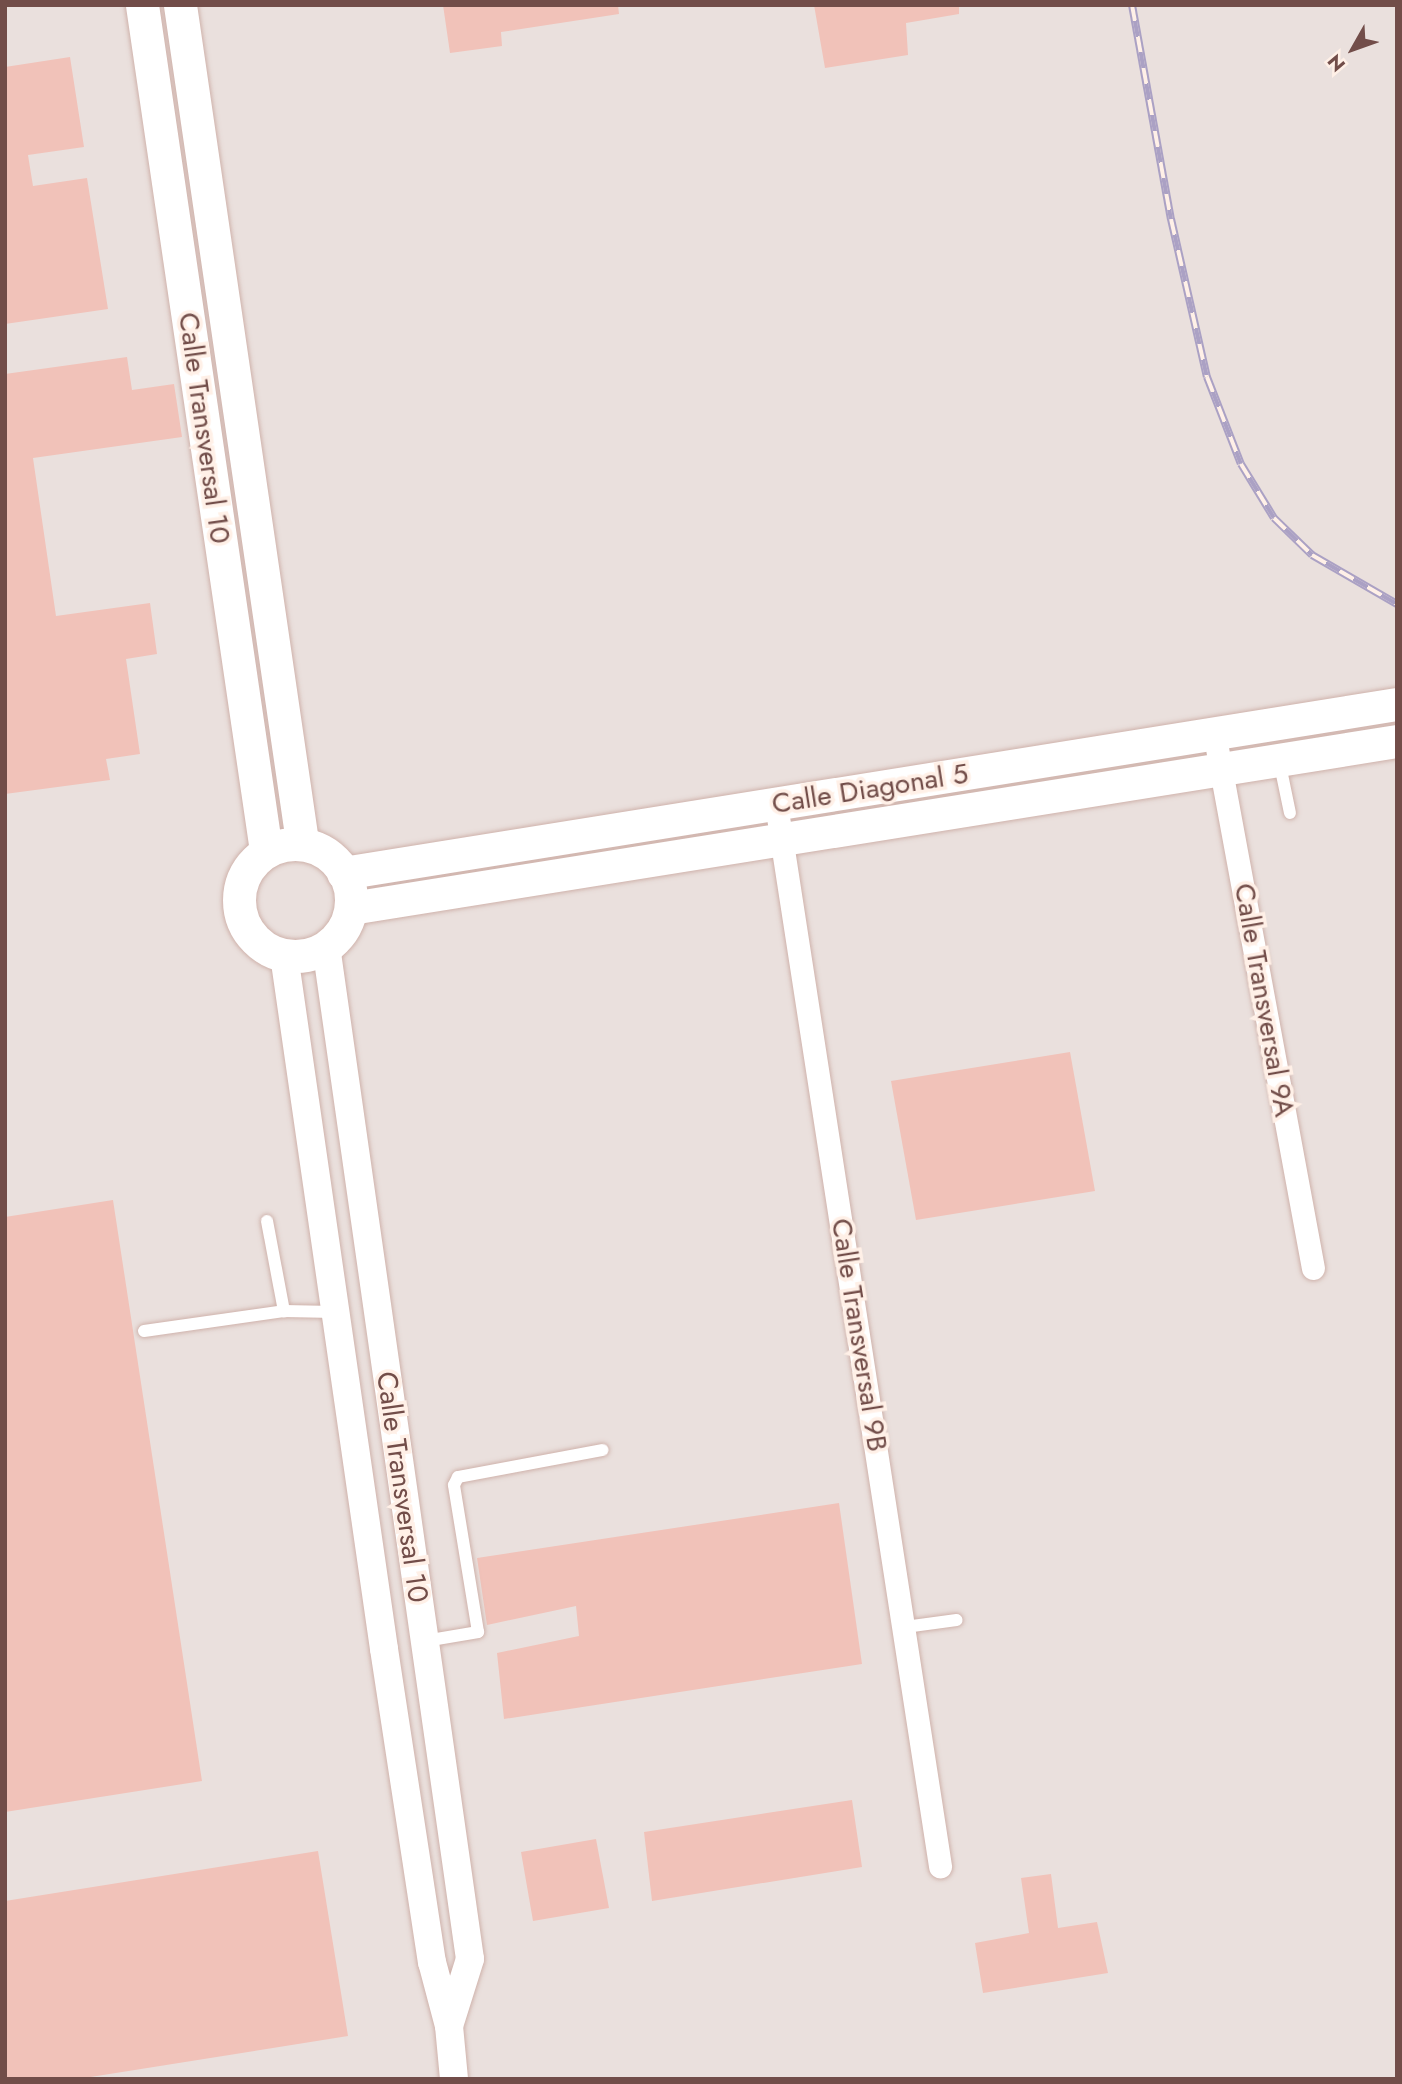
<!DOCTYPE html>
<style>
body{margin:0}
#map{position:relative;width:1402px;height:2084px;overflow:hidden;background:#fcebe1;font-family:Jost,sans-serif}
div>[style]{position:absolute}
.industrial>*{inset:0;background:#eae0dd}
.building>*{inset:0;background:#f1c2b9}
.roads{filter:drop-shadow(0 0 2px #cfb2ab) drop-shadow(0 0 2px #cfb2ab)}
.service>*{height:12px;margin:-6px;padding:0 6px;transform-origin:6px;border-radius:6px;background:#fff}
.minor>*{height:23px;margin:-11.5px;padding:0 11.5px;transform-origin:11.5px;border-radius:11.5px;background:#fff}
.tertiary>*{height:28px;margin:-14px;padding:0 14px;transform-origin:14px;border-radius:14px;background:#fff}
.secondary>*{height:33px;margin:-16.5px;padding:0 16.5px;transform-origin:16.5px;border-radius:16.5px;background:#fff}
.secondary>.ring{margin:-16.5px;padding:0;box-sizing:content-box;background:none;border:33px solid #fff;border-radius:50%}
.rail>*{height:8px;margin-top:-4px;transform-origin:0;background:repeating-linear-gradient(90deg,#fff0e7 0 16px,#aba1c4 0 32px);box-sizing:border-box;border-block:2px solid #aba1c4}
span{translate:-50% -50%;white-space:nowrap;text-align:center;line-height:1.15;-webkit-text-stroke:7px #fff0e7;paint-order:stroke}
.street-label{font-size:28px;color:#724d49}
.frame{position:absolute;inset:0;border:7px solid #724d49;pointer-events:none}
.north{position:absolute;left:1318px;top:14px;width:70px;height:70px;-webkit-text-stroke:5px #fff0e7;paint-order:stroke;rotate:230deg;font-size:19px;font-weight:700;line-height:28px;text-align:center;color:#724d49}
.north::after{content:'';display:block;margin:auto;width:24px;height:32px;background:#724d49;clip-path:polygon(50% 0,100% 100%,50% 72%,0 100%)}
</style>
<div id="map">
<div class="industrial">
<i style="clip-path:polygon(5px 5px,1397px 5px,1397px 2079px,5px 2079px)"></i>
</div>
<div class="building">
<i style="clip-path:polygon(443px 5px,618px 5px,619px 14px,501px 32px,502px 46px,450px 53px)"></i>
<i style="clip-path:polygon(814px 5px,959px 5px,959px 14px,906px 23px,908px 55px,825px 68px)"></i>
<i style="clip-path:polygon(70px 57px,84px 147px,28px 155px,33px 186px,87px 178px,108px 309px,5px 324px,5px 67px)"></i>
<i style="clip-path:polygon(127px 357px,132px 390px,174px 384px,182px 437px,33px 458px,56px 616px,150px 603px,157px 654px,126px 659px,140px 754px,106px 759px,110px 780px,5px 794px,5px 374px)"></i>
<i style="clip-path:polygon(1070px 1052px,1095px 1191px,916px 1220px,891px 1081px)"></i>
<i style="clip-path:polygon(113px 1200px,202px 1781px,5px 1812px,5px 1217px)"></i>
<i style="clip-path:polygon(839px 1503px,862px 1664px,504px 1719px,497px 1653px,579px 1636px,576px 1606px,487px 1625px,477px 1558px)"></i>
<i style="clip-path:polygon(852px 1800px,862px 1867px,652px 1901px,644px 1832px)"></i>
<i style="clip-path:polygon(596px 1839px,609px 1908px,533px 1921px,521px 1852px)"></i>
<i style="clip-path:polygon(318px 1851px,348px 2036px,78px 2079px,5px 2079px,5px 1901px)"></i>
<i style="clip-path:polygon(1051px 1874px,1058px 1928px,1097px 1922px,1108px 1973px,983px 1993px,975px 1943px,1029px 1933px,1021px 1878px)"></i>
</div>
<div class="roads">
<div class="service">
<i style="left:1279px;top:760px;width:54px;rotate:78.3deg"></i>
<i style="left:267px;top:1221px;width:92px;rotate:79.3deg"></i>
<i style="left:144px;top:1331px;width:141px;rotate:-8.1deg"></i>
<i style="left:284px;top:1311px;width:51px;rotate:1.1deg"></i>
<i style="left:905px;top:1627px;width:52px;rotate:-7.7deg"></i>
<i style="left:425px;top:1641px;width:54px;rotate:-9.6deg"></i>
<i style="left:478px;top:1632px;width:149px;rotate:-99.3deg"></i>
<i style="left:454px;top:1485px;width:9px;rotate:-63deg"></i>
<i style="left:458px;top:1477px;width:147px;rotate:-10.6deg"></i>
</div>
<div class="minor">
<i style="left:1214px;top:732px;width:545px;rotate:79.54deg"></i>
<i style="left:776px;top:804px;width:1075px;rotate:81.22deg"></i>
</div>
<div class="tertiary">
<i style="left:326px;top:946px;width:1023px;rotate:81.91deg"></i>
<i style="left:470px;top:1959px;width:70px;rotate:107.4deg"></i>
<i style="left:284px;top:955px;width:701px;rotate:81.8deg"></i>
<i style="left:384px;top:1649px;width:317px;rotate:81.3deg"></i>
<i style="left:432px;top:1962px;width:66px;rotate:75.1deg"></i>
<i style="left:449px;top:2026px;width:53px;rotate:84.6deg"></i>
</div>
<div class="secondary">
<i style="left:142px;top:5px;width:855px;rotate:81.66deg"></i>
<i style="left:180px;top:5px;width:845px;rotate:81.7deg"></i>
<i class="ring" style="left:239px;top:844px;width:79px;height:79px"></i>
<i style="left:343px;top:873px;width:1067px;rotate:-9.11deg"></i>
<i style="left:351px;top:908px;width:1059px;rotate:-9.07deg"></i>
</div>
</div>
<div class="rail">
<i style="left:1132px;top:5px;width:218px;rotate:79.7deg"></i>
<i style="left:1171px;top:219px;width:162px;rotate:77.2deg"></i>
<i style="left:1207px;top:377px;width:93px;rotate:68.7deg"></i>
<i style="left:1241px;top:464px;width:63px;rotate:58.6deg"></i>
<i style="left:1274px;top:518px;width:53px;rotate:44.2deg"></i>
<i style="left:1312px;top:555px;width:98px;rotate:30deg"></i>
</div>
<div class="street-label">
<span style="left:204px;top:428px;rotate:82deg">Calle Transversal 10</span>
<span style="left:870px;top:789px;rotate:-9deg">Calle Diagonal 5</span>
<span style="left:1264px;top:1000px;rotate:80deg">Calle Transversal 9A</span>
<span style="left:859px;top:1335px;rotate:81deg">Calle Transversal 9B</span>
<span style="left:402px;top:1487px;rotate:82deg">Calle Transversal 10</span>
</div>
<div class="frame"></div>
<div class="north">N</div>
</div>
